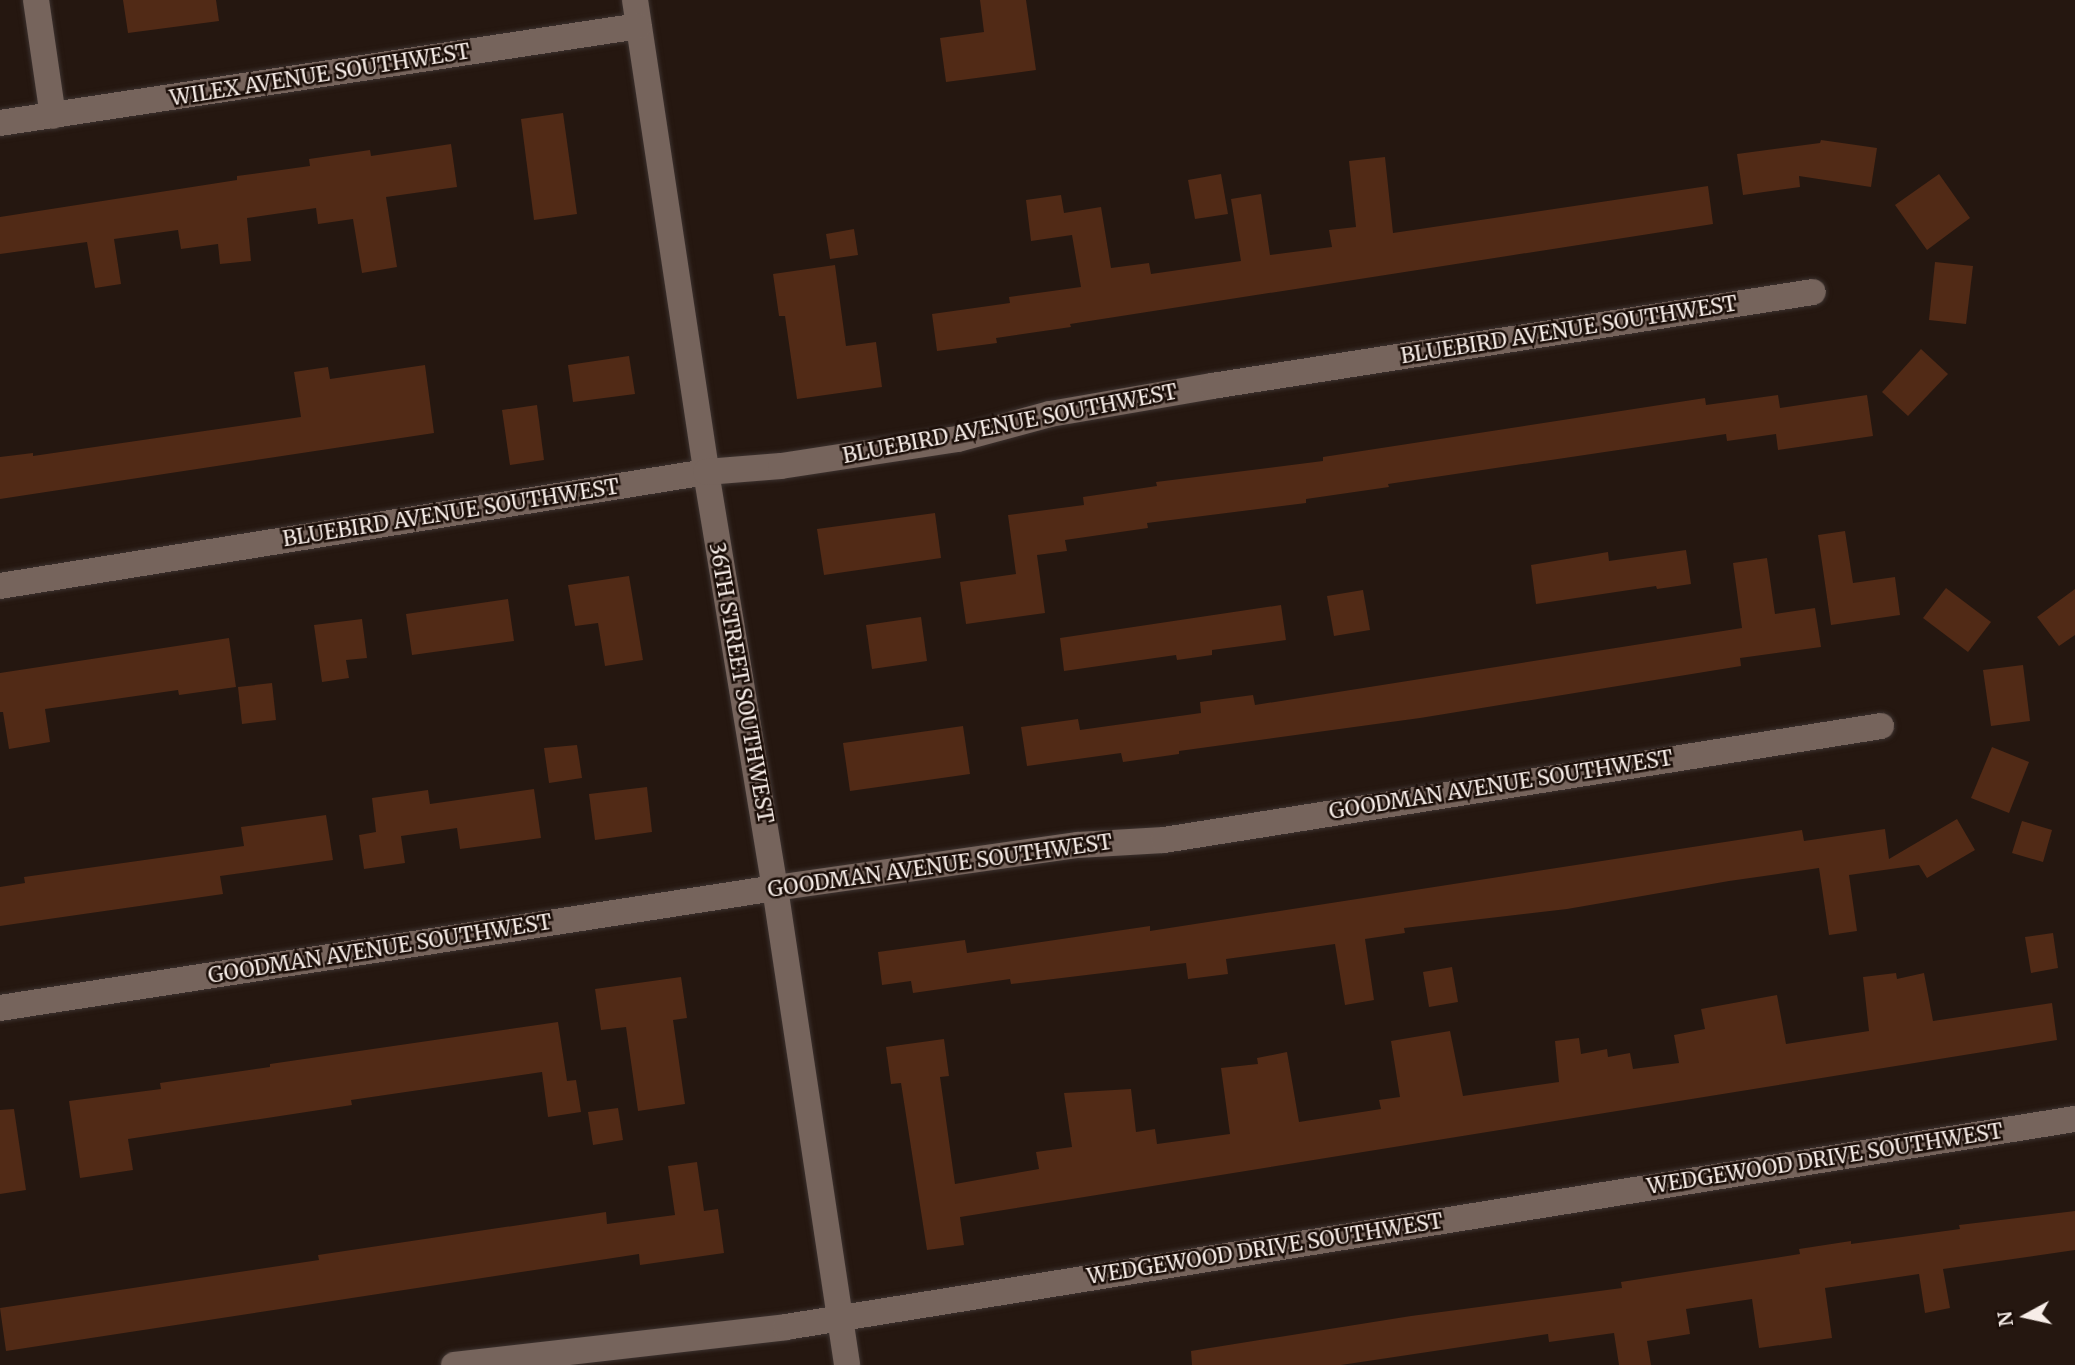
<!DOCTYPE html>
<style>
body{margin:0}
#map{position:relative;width:2075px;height:1365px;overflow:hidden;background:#251710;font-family:Merriweather,serif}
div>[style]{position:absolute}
.building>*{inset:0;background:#512a16}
.roads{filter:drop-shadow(0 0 2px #3c322f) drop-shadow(0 0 2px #3c322f)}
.minor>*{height:26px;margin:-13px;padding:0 13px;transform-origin:13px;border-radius:13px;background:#76645c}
span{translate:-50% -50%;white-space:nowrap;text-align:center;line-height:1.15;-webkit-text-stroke:5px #1b0e08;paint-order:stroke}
.street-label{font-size:21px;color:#f7ede8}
.north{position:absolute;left:1991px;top:1281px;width:70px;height:70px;-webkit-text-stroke:5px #1b0e08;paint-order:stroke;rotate:262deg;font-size:19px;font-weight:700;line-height:28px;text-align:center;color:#f7ede8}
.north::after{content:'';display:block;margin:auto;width:24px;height:32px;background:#f7ede8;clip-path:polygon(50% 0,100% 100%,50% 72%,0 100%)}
</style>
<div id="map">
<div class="building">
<i style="clip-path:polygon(123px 0,216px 0,219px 21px,128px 33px)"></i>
<i style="clip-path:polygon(980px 0,1026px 0,1036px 70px,946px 82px,940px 38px,984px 32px)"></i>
<i style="clip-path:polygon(563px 113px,577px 214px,534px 220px,521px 119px)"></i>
<i style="clip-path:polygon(1821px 140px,1877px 148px,1871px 187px,1799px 176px,1800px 187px,1743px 195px,1737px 154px,1820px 143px)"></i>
<i style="clip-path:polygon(451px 144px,457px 187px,386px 197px,397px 267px,362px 273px,353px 219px,318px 224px,316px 208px,247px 218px,251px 261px,220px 264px,218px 244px,181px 249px,178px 230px,114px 239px,121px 284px,95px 288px,87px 242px,0 254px,0 217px,237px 180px,237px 176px,310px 166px,309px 159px,370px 150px,371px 156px)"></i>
<i style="clip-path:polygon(1385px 157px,1393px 233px,1708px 186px,1713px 224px,1070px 324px,1071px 327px,996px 338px,997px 343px,937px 351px,932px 314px,1010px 303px,1009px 297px,1081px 287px,1072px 235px,1031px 241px,1026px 200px,1061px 195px,1064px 213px,1101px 207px,1111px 268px,1149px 263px,1151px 274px,1241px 261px,1231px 199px,1261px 194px,1270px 255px,1332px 247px,1329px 230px,1356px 227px,1349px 161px)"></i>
<i style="clip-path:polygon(1221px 174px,1228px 214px,1195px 219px,1188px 180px)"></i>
<i style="clip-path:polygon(1939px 174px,1970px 218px,1927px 250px,1895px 205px)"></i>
<i style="clip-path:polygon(854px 229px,858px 255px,830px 259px,826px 234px)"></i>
<i style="clip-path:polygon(1935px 262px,1973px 266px,1966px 324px,1929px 320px)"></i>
<i style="clip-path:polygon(835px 265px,846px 346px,876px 342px,882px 387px,797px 399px,785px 316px,779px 316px,773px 274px)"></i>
<i style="clip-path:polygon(1921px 349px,1948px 374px,1908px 416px,1882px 392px)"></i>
<i style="clip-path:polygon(629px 356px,635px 394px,573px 402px,568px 365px)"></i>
<i style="clip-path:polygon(425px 365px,434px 433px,0 499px,0 457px,33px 453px,33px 456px,301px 417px,294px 372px,328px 367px,330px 379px)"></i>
<i style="clip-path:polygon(1778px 395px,1780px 408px,1867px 395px,1873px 436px,1778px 450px,1776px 434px,1727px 441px,1726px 434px,1388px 484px,1389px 487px,1306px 499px,1306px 503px,1147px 523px,1148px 528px,1065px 540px,1067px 551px,1037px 555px,1045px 613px,966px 624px,960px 582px,1016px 574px,1008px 515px,1084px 505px,1083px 497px,1157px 486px,1156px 482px,1323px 461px,1323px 457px,1705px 398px,1706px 405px)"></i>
<i style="clip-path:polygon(537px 405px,544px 460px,510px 465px,502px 410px)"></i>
<i style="clip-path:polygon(935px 513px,941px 558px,824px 575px,817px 529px)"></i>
<i style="clip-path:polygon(1845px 531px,1853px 583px,1895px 577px,1900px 615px,1831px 625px,1818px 535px)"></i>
<i style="clip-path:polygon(1686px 550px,1691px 584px,1657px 589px,1656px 586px,1536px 604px,1531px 565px,1608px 552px,1609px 561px)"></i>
<i style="clip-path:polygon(1767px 558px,1775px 614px,1815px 608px,1821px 647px,1740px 658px,1741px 666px,1420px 718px,1179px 751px,1179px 754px,1123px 762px,1121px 753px,1027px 766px,1021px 727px,1078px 719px,1080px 730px,1201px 713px,1200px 702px,1253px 695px,1255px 705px,1742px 628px,1733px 563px)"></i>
<i style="clip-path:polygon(629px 576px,643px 660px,605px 666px,598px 623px,575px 626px,568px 585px)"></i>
<i style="clip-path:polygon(1946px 588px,1991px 622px,1968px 652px,1923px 618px)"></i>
<i style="clip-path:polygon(2075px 589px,2075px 635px,2059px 646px,2037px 617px)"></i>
<i style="clip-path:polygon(1363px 590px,1370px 630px,1334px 636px,1327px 596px)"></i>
<i style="clip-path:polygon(508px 599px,514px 641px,412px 655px,406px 614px)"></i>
<i style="clip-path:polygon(1281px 605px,1286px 640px,1212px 650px,1212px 655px,1177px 660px,1176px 655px,1064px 671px,1060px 638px)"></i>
<i style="clip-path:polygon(921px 617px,927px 661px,872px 669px,866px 625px)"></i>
<i style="clip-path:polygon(362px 619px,367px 658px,346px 660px,349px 678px,322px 682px,314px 625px)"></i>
<i style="clip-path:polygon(229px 638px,236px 687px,179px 695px,178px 690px,45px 709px,50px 742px,9px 749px,3px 712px,0 712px,0 673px)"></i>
<i style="clip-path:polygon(2023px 665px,2030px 721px,1991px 726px,1983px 670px)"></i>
<i style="clip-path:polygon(272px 683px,276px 720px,242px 724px,238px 687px)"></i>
<i style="clip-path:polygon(963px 726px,970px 774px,850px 791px,843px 743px)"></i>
<i style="clip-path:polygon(577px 745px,582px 778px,549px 783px,544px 748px)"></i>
<i style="clip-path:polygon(1992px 747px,2029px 762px,2009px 813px,1971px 798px)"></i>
<i style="clip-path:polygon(647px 787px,652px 832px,595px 840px,589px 794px)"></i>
<i style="clip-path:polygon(534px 789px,541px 838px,460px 849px,457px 828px,401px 836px,405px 863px,364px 869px,359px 835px,376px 832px,372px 798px,428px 790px,430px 804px)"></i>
<i style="clip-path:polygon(326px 815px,333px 860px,220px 876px,223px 894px,0 926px,0 887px,25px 883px,24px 877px,244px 846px,241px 827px)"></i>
<i style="clip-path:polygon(1957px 819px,1975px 850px,1927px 878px,1919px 865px,1849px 875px,1857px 931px,1829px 935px,1819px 868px,1729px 881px,1567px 909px,1404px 928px,1405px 933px,1365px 939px,1374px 1000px,1345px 1005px,1335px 944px,1226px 959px,1228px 974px,1188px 979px,1186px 963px,1011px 984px,1010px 979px,913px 993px,911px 981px,882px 985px,878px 952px,965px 940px,967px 953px,1150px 926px,1150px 931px,1802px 830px,1804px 841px,1885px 829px,1889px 859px)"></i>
<i style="clip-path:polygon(2022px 821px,2052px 830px,2043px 862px,2012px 853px)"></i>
<i style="clip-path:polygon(2053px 933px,2058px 968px,2031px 973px,2025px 937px)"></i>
<i style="clip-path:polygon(1452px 967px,1458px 1002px,1429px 1007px,1423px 972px)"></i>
<i style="clip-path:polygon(1896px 973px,1897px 979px,1924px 973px,1933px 1021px,2052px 1003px,2057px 1040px,960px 1217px,964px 1245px,927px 1250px,901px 1083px,891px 1084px,886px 1047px,944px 1039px,949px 1076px,940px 1077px,955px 1184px,1039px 1169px,1036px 1152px,1072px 1147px,1064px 1093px,1131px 1089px,1136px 1132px,1155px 1129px,1157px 1144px,1230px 1134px,1221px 1068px,1258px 1064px,1257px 1058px,1287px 1052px,1299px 1122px,1381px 1109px,1379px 1100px,1400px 1097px,1391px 1041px,1450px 1031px,1463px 1096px,1559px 1082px,1555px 1041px,1579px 1038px,1581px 1054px,1607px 1049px,1608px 1057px,1630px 1053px,1633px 1069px,1679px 1063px,1674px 1035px,1705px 1029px,1701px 1009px,1777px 995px,1786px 1044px,1869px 1031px,1863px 977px)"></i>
<i style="clip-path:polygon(681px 977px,687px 1018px,673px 1020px,685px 1104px,638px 1111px,626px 1027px,601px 1030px,595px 989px)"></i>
<i style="clip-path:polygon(558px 1022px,567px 1081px,576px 1080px,581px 1112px,548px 1117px,542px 1072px,351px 1100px,352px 1105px,128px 1139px,133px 1170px,80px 1178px,69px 1101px,161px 1089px,160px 1083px,270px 1067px,270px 1064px)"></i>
<i style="clip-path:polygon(618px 1108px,623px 1140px,593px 1145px,588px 1112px)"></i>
<i style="clip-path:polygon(14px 1109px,26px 1190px,0 1194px,0 1110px)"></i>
<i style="clip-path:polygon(697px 1162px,704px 1211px,718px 1209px,724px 1253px,640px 1265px,639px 1254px,6px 1351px,0 1308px,319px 1260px,318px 1255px,606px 1212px,607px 1224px,675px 1215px,668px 1166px)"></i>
<i style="clip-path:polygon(2075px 1211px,2075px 1250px,1943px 1269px,1950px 1308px,1925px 1313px,1919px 1274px,1825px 1288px,1832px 1338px,1759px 1348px,1752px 1299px,1686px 1309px,1690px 1334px,1647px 1341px,1651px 1365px,1619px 1365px,1614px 1333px,1549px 1342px,1548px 1334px,1341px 1365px,1192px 1365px,1191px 1351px,1411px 1316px,1622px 1288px,1621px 1282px,1800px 1254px,1799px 1249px,1851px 1241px,1851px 1244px,1960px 1229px,1959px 1225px)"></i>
</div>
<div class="roads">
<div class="minor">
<i style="left:36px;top:0;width:117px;rotate:81.7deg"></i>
<i style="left:635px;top:0;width:477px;rotate:81.4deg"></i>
<i style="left:706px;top:472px;width:422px;rotate:80.6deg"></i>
<i style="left:775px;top:888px;width:482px;rotate:81.4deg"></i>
<i style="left:0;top:123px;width:646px;rotate:-8.63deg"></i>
<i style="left:0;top:586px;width:715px;rotate:-9.17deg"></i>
<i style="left:706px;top:472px;width:75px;rotate:-4.6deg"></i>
<i style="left:781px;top:466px;width:179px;rotate:-8.7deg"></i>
<i style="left:958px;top:439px;width:95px;rotate:-15.2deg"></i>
<i style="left:1050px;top:414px;width:164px;rotate:-9.8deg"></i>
<i style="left:1212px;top:386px;width:608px;rotate:-8.89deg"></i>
<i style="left:0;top:1008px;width:784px;rotate:-8.8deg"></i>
<i style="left:775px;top:888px;width:306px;rotate:-8.1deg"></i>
<i style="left:1078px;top:845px;width:86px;rotate:-3.3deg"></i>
<i style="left:1164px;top:840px;width:726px;rotate:-9.03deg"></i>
<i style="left:454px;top:1365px;width:334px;rotate:-6.5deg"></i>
<i style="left:786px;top:1327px;width:1306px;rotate:-9.17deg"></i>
</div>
</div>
<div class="street-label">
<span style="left:320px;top:75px;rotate:-9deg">WILEX AVENUE SOUTHWEST</span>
<span style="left:1569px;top:330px;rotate:-9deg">BLUEBIRD AVENUE SOUTHWEST</span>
<span style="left:1010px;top:424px;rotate:-11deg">BLUEBIRD AVENUE SOUTHWEST</span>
<span style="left:451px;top:513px;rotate:-9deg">BLUEBIRD AVENUE SOUTHWEST</span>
<span style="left:741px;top:683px;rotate:80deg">36TH STREET SOUTHWEST</span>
<span style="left:1501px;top:785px;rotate:-9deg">GOODMAN AVENUE SOUTHWEST</span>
<span style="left:940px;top:866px;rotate:-8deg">GOODMAN AVENUE SOUTHWEST</span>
<span style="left:380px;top:949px;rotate:-9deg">GOODMAN AVENUE SOUTHWEST</span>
<span style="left:1825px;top:1159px;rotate:-9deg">WEDGEWOOD DRIVE SOUTHWEST</span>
<span style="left:1265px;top:1249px;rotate:-9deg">WEDGEWOOD DRIVE SOUTHWEST</span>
</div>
<div class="north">N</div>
</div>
